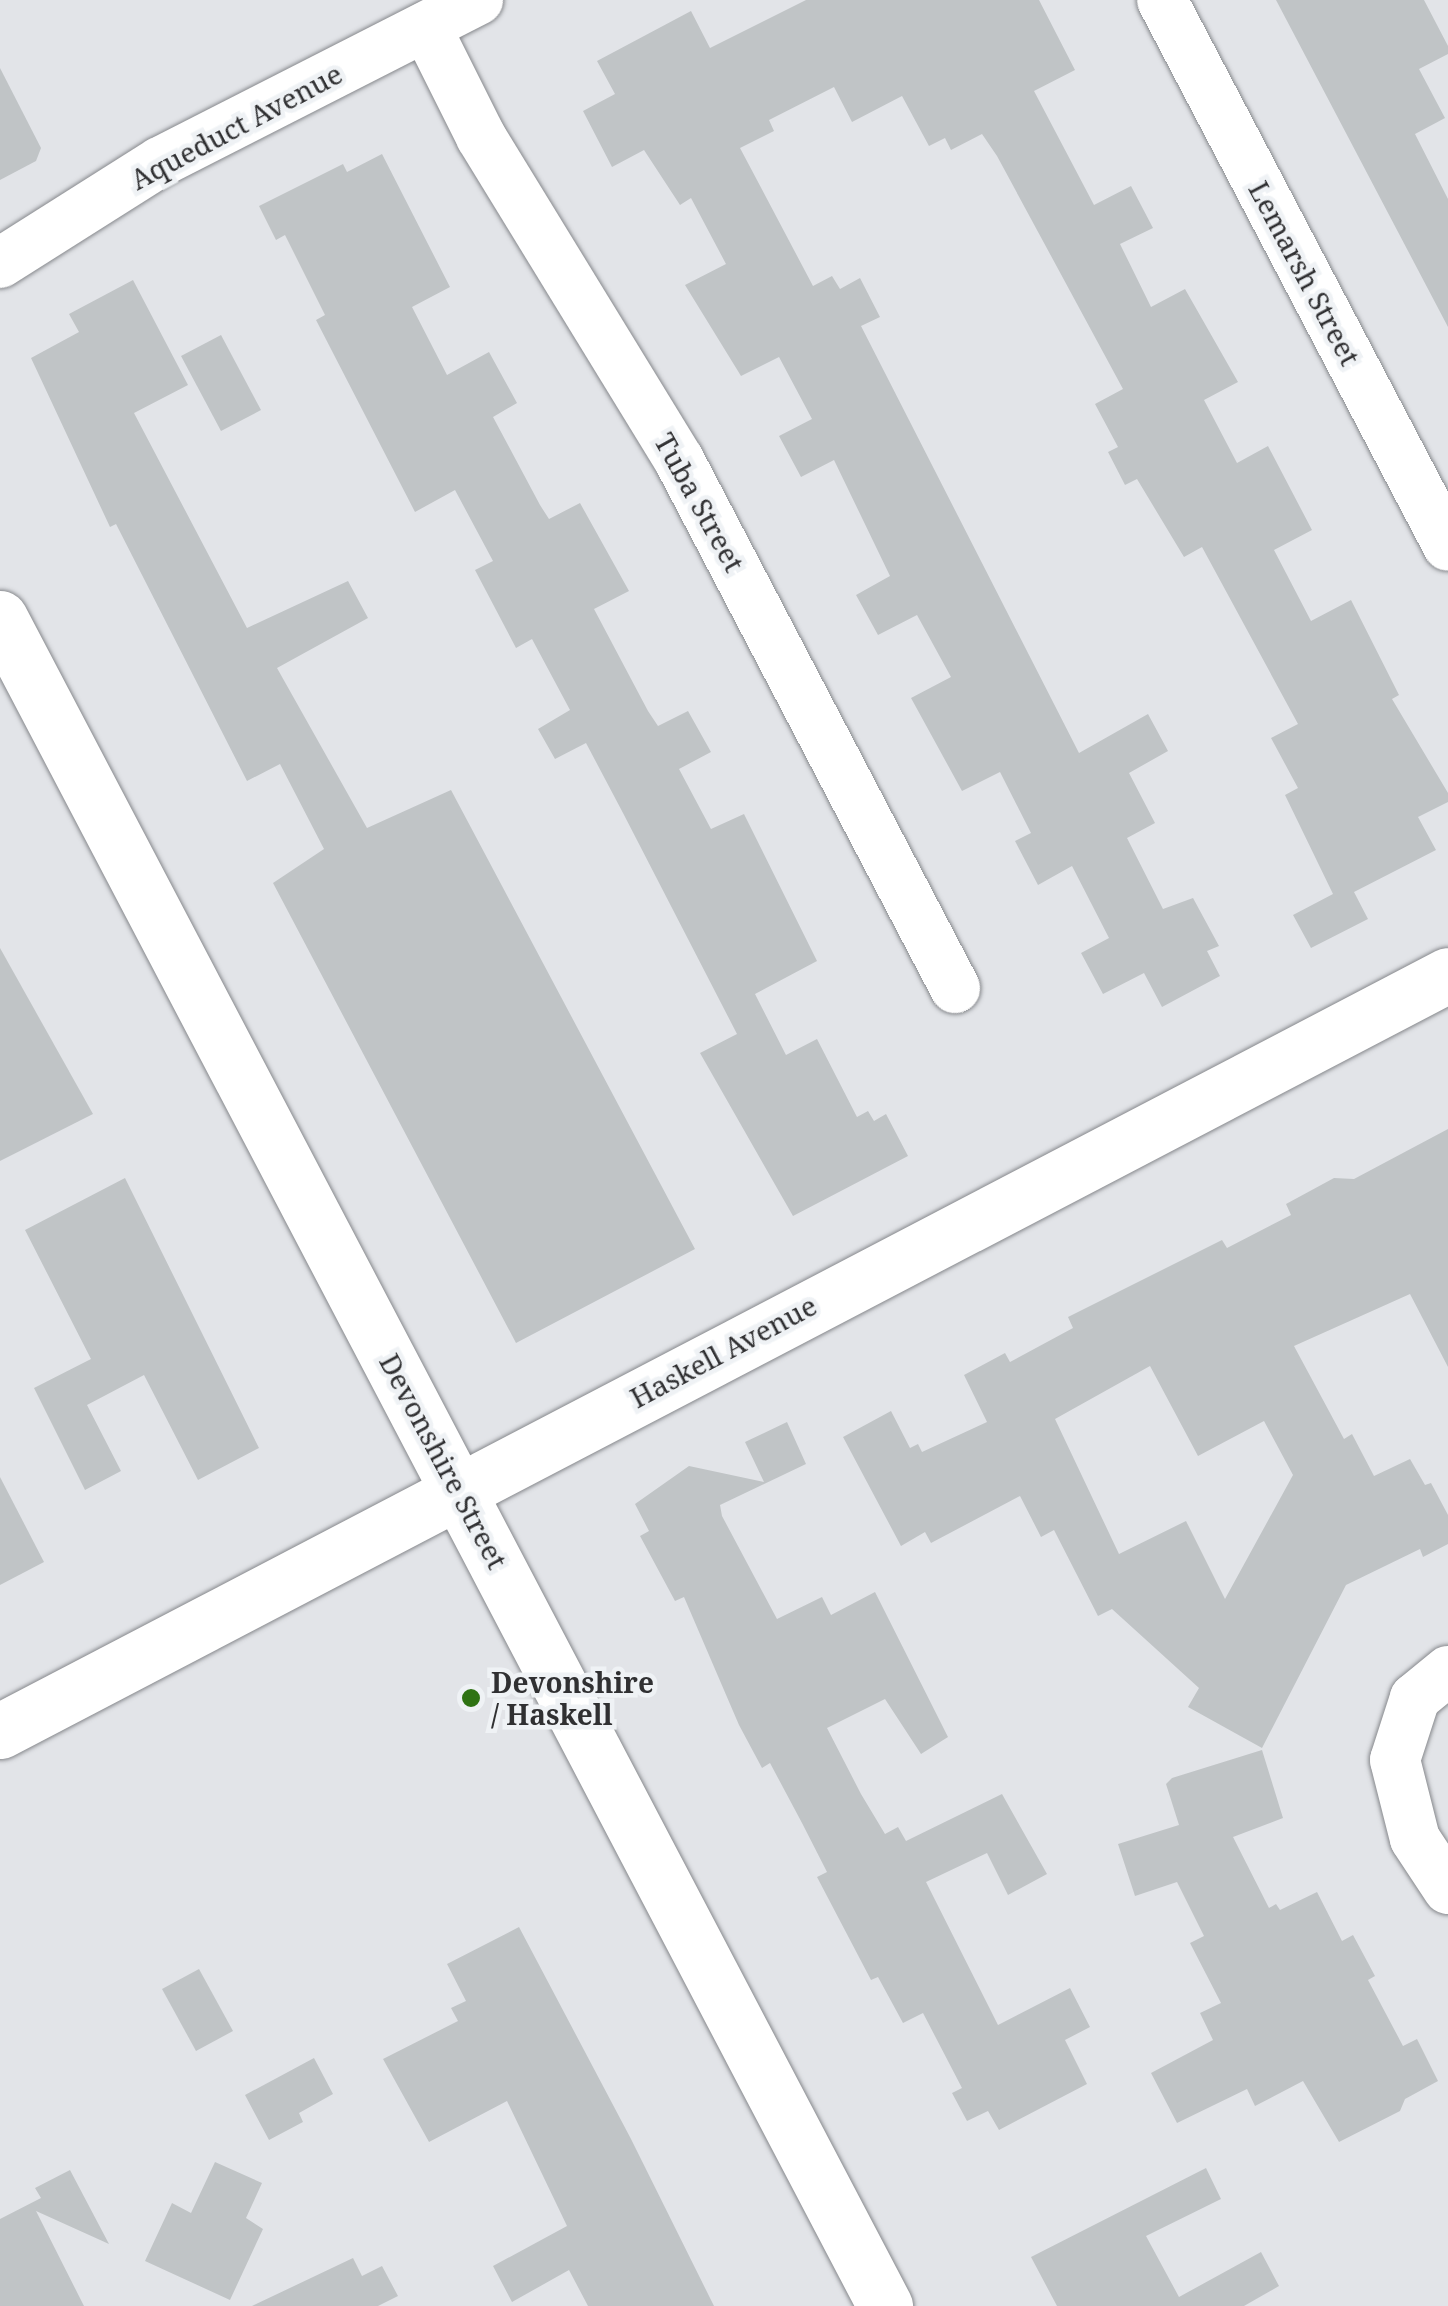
<!DOCTYPE html>
<style>
body{margin:0}
#map{position:relative;width:1448px;height:2306px;overflow:hidden;background:#e2e4e8;font-family:"Noto Serif",serif}
div>[style]{position:absolute}
.building>*{inset:0;background:#c0c4c6}
.roads{filter:drop-shadow(0 0 2px #86888c) drop-shadow(0 0 2px #86888c)}
.minor>*{height:50px;margin:-25px;padding:0 25px;transform-origin:25px;border-radius:25px;background:#fff}
.secondary>*{height:55px;margin:-27.5px;padding:0 27.5px;transform-origin:27.5px;border-radius:27.5px;background:#fff}
.primary>*{height:55px;margin:-27.5px;padding:0 27.5px;transform-origin:27.5px;border-radius:27.5px;background:#fff}
.dots>*{width:28px;height:28px;translate:-50% -50%;box-sizing:border-box;border:5px solid #eff2f5;border-radius:50%}
span{translate:-50% -50%;white-space:nowrap;text-align:center;line-height:1.15;-webkit-text-stroke:9px #eff2f5;paint-order:stroke}
.street-label{font-size:28px;color:#303032}
.poi-label{font-size:28px;color:#303032;font-weight:700}
.left{translate:0 -50%;text-align:left}
</style>
<div id="map">
<div class="building">
<i style="clip-path:polygon(806px 0,1039px 0,1075px 70px,1034px 91px,1094px 205px,1131px 186px,1153px 228px,1120px 244px,1151px 307px,1185px 289px,1238px 382px,1204px 400px,1237px 463px,1268px 446px,1312px 530px,1274px 550px,1311px 621px,1351px 600px,1399px 695px,1392px 699px,1448px 793px,1448px 802px,1418px 817px,1436px 850px,1354px 892px,1368px 919px,1311px 948px,1293px 915px,1333px 894px,1285px 795px,1298px 788px,1271px 738px,1298px 724px,1202px 547px,1184px 557px,1137px 479px,1125px 485px,1108px 452px,1118px 447px,1095px 404px,1123px 389px,997px 156px,982px 134px,951px 150px,945px 138px,929px 146px,902px 96px,852px 122px,834px 87px,769px 120px,774px 131px,740px 148px,813px 286px,832px 276px,840px 289px,860px 278px,880px 317px,861px 326px,1079px 753px,1148px 714px,1168px 751px,1129px 773px,1155px 823px,1127px 838px,1163px 909px,1193px 898px,1219px 946px,1207px 951px,1220px 976px,1162px 1007px,1144px 973px,1103px 994px,1081px 953px,1109px 938px,1072px 866px,1038px 885px,1015px 841px,1031px 833px,1000px 772px,962px 791px,911px 698px,951px 677px,917px 615px,878px 635px,856px 595px,890px 576px,834px 460px,801px 477px,779px 436px,812px 419px,779px 357px,741px 376px,685px 285px,726px 264px,691px 198px,680px 205px,644px 150px,612px 167px,583px 111px,615px 94px,597px 61px,691px 11px,710px 48px)"></i>
<i style="clip-path:polygon(1276px 0,1424px 0,1448px 46px,1448px 54px,1419px 69px,1445px 118px,1415px 134px,1448px 199px,1448px 327px)"></i>
<i style="clip-path:polygon(0 68px,41px 148px,36px 161px,0 180px)"></i>
<i style="clip-path:polygon(382px 154px,450px 287px,412px 307px,447px 375px,489px 352px,517px 403px,493px 417px,540px 505px,549px 519px,580px 503px,629px 591px,594px 609px,648px 711px,658px 726px,688px 711px,711px 752px,679px 769px,711px 829px,744px 814px,817px 961px,755px 994px,786px 1055px,817px 1039px,857px 1117px,868px 1111px,874px 1121px,886px 1114px,908px 1156px,793px 1216px,700px 1053px,737px 1034px,623px 813px,586px 743px,555px 759px,538px 729px,570px 710px,532px 639px,516px 648px,475px 570px,493px 561px,455px 490px,415px 512px,316px 320px,325px 315px,285px 235px,276px 240px,259px 206px,343px 164px,347px 172px)"></i>
<i style="clip-path:polygon(133px 280px,188px 385px,134px 413px,247px 628px,348px 581px,368px 618px,277px 668px,367px 828px,451px 790px,695px 1249px,516px 1343px,273px 883px,324px 849px,280px 764px,247px 781px,116px 524px,110px 527px,31px 358px,79px 332px,69px 314px)"></i>
<i style="clip-path:polygon(221px 335px,261px 410px,221px 431px,181px 356px)"></i>
<i style="clip-path:polygon(0 948px,93px 1114px,0 1161px)"></i>
<i style="clip-path:polygon(evenodd,1448px 1129px,1448px 1367px,1410px 1294px,1294px 1346px,1344px 1439px,1352px 1434px,1374px 1476px,1410px 1459px,1425px 1485px,1431px 1483px,1448px 1515px,1448px 1544px,1423px 1557px,1420px 1549px,1346px 1585px,1262px 1748px,1188px 1707px,1199px 1688px,1112px 1609px,1098px 1616px,1054px 1530px,1041px 1537px,1020px 1496px,931px 1543px,925px 1532px,901px 1546px,843px 1437px,891px 1411px,910px 1448px,918px 1444px,922px 1452px,987px 1422px,964px 1375px,1005px 1353px,1010px 1362px,1073px 1328px,1068px 1317px,1222px 1240px,1227px 1248px,1291px 1215px,1286px 1204px,1334px 1178px,1354px 1179px,1448px 1129px,1150px 1366px,1198px 1456px,1264px 1421px,1293px 1475px,1225px 1599px,1186px 1521px,1119px 1554px,1055px 1419px,1150px 1366px)"></i>
<i style="clip-path:polygon(125px 1178px,259px 1448px,198px 1480px,144px 1375px,87px 1405px,121px 1471px,85px 1490px,34px 1388px,91px 1359px,25px 1230px)"></i>
<i style="clip-path:polygon(787px 1422px,806px 1464px,720px 1505px,722px 1516px,777px 1619px,822px 1597px,831px 1615px,875px 1592px,948px 1737px,921px 1754px,885px 1699px,827px 1728px,861px 1794px,885px 1834px,898px 1827px,906px 1841px,1002px 1794px,1047px 1874px,1008px 1895px,987px 1853px,926px 1882px,998px 2025px,1070px 1988px,1090px 2027px,1065px 2040px,1087px 2084px,999px 2130px,988px 2111px,967px 2121px,952px 2093px,962px 2088px,923px 2013px,903px 2023px,878px 1977px,871px 1980px,817px 1877px,827px 1872px,802px 1823px,770px 1763px,762px 1768px,739px 1725px,684px 1597px,675px 1601px,640px 1536px,649px 1531px,635px 1504px,689px 1466px,764px 1482px,745px 1442px)"></i>
<i style="clip-path:polygon(0 1477px,44px 1562px,0 1585px)"></i>
<i style="clip-path:polygon(1262px 1750px,1283px 1818px,1233px 1837px,1269px 1908px,1276px 1904px,1280px 1910px,1317px 1892px,1342px 1941px,1353px 1935px,1375px 1976px,1368px 1980px,1403px 2046px,1417px 2039px,1438px 2081px,1405px 2099px,1400px 2111px,1339px 2142px,1303px 2081px,1255px 2106px,1247px 2089px,1177px 2123px,1151px 2073px,1213px 2040px,1200px 2013px,1221px 2003px,1190px 1943px,1204px 1936px,1177px 1882px,1135px 1896px,1118px 1844px,1179px 1825px,1166px 1784px,1172px 1778px)"></i>
<i style="clip-path:polygon(519px 1927px,631px 2139px,714px 2306px,588px 2306px,569px 2270px,512px 2302px,493px 2266px,567px 2226px,507px 2101px,429px 2142px,383px 2059px,458px 2021px,451px 2008px,466px 2001px,447px 1964px)"></i>
<i style="clip-path:polygon(199px 1969px,233px 2031px,196px 2051px,162px 1989px)"></i>
<i style="clip-path:polygon(314px 2058px,333px 2094px,299px 2113px,303px 2122px,269px 2140px,245px 2095px)"></i>
<i style="clip-path:polygon(215px 2162px,262px 2183px,246px 2218px,263px 2229px,230px 2300px,145px 2261px,172px 2203px,191px 2213px)"></i>
<i style="clip-path:polygon(1206px 2168px,1221px 2199px,1146px 2236px,1179px 2297px,1261px 2252px,1279px 2286px,1244px 2306px,1057px 2306px,1031px 2257px)"></i>
<i style="clip-path:polygon(70px 2170px,109px 2244px,36px 2211px,84px 2306px,0 2306px,0 2219px,41px 2198px,35px 2188px)"></i>
<i style="clip-path:polygon(353px 2258px,362px 2276px,382px 2266px,398px 2296px,378px 2306px,252px 2306px)"></i>
</div>
<div class="roads">
<div class="minor">
<i style="left:1162px;top:0;width:616px;rotate:62.35deg"></i>
<i style="left:426px;top:27px;width:123px;rotate:63.4deg"></i>
<i style="left:481px;top:137px;width:379px;rotate:58.5deg"></i>
<i style="left:679px;top:460px;width:596px;rotate:62.4deg"></i>
<i style="left:0;top:263px;width:189px;rotate:-32.3deg"></i>
<i style="left:160px;top:162px;width:357px;rotate:-27deg"></i>
<i style="left:1448px;top:1671px;width:43px;rotate:140.7deg"></i>
<i style="left:1415px;top:1698px;width:65px;rotate:107.9deg"></i>
<i style="left:1395px;top:1760px;width:81px;rotate:75.8deg"></i>
<i style="left:1415px;top:1839px;width:60px;rotate:56.6deg"></i>
</div>
<div class="secondary">
<i style="left:0;top:1731px;width:1633px;rotate:-27.57deg"></i>
</div>
<div class="primary">
<i style="left:0;top:618px;width:1906px;rotate:62.33deg"></i>
</div>
</div>
<div class="dots">
<i style="left:471px;top:1698px;background:#2f7313"></i>
</div>
<div class="street-label">
<span style="left:236px;top:126px;rotate:-28deg">Aqueduct Avenue</span>
<span style="left:1305px;top:273px;rotate:62deg">Lemarsh Street</span>
<span style="left:700px;top:502px;rotate:61deg">Tuba Street</span>
<span style="left:723px;top:1351px;rotate:-28deg">Haskell Avenue</span>
<span style="left:444px;top:1461px;rotate:62deg">Devonshire Street</span>
</div>
<div class="poi-label">
<span class="left" style="left:491px;top:1698px">Devonshire<br>/ Haskell</span>
</div>
</div>
